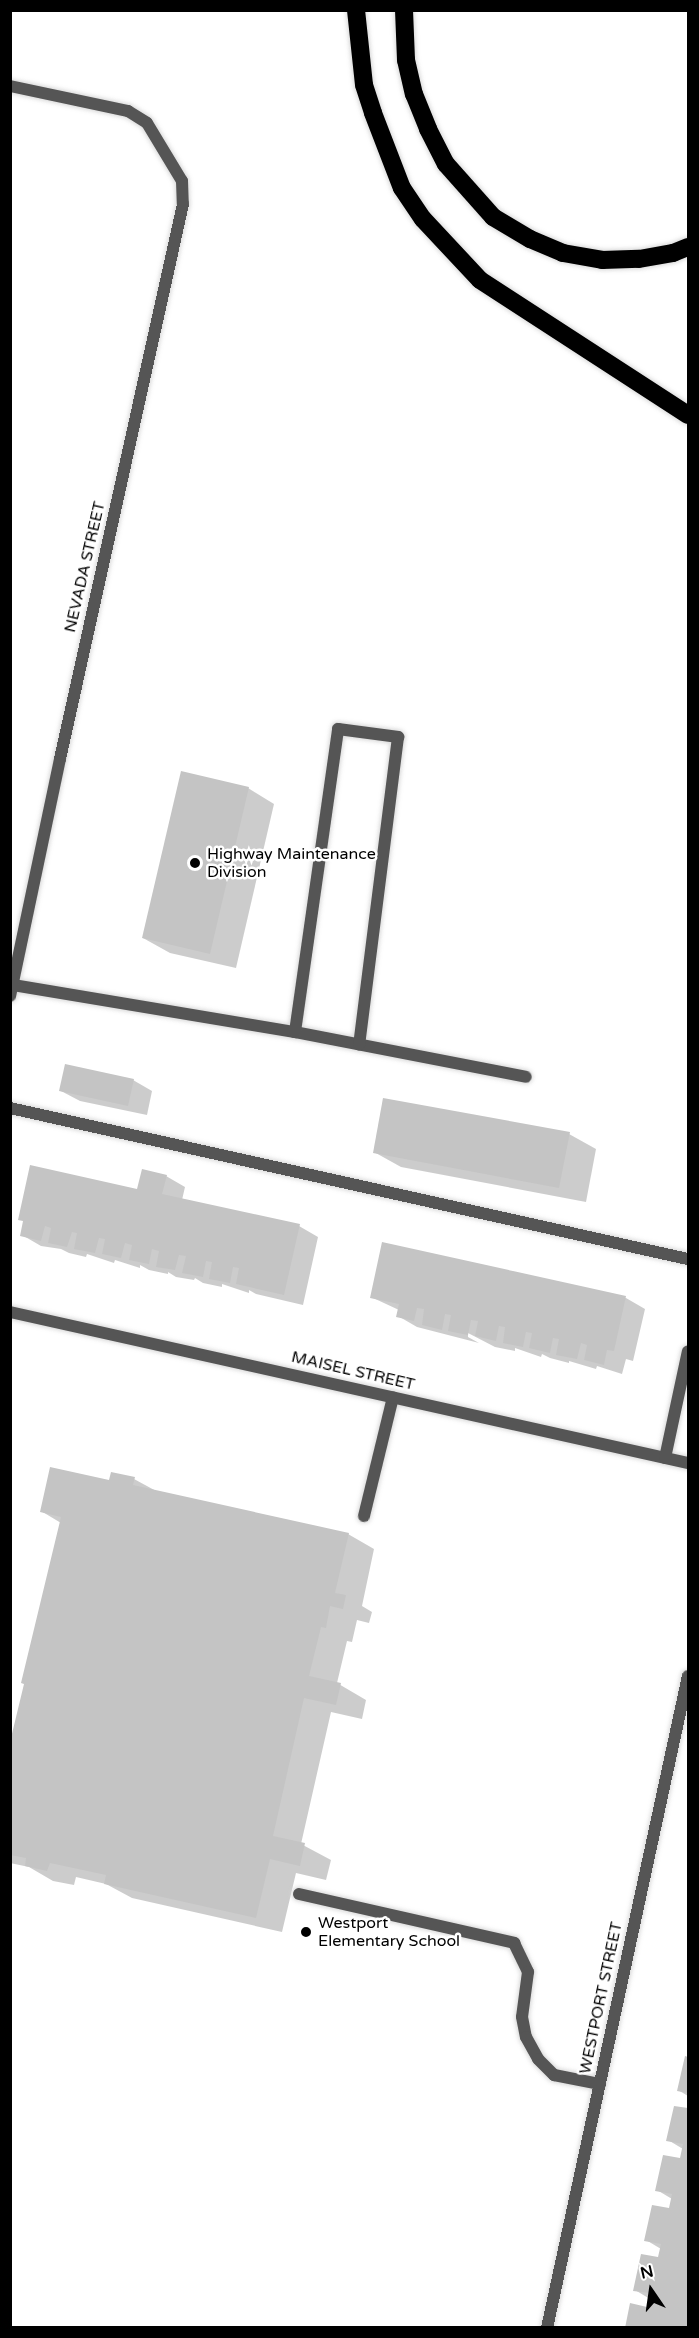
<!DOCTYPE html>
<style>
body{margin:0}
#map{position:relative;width:699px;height:2338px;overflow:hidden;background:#fff;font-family:"Varela Round",sans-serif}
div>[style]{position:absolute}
.shadow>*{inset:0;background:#0003}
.building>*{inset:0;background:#c4c4c4}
.roads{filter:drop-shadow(0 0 2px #dbdbdb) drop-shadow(0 0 2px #dbdbdb)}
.service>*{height:12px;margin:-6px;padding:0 6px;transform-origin:6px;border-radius:6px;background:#555}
.minor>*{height:12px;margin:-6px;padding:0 6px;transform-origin:6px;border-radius:6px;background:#555}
.motorway>*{height:18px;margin:-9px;padding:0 9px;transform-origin:9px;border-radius:9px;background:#000}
.dots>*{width:16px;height:16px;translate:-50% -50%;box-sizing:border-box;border:3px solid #fff;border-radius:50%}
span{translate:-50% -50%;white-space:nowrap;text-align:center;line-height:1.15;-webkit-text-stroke:5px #fff;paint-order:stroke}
.street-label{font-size:16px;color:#000}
.poi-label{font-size:16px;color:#000}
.left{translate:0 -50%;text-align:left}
.frame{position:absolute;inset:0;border:12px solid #000;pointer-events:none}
.north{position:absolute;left:621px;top:2260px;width:60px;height:60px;-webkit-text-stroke:4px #fff;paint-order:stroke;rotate:347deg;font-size:16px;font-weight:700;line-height:24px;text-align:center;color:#000}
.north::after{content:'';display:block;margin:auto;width:21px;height:27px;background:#000;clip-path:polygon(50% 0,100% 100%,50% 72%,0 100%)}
</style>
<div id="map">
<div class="shadow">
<i style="clip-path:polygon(248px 788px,274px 804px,236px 968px,170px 953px,143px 938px)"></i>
<i style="clip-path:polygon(133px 1080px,152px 1091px,147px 1115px,80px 1101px,61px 1091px)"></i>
<i style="clip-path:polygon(569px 1134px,596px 1149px,586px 1202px,401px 1167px,374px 1152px)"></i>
<i style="clip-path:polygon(166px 1176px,185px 1187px,182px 1200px,299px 1226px,318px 1237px,303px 1305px,256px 1294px,249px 1290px,249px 1293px,222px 1284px,222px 1287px,203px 1283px,195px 1278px,194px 1280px,176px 1277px,168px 1272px,168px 1274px,149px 1270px,140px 1265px,140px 1268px,115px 1260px,114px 1263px,87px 1254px,86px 1257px,69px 1253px,61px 1249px,41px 1246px,22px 1235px,25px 1222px,139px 1191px)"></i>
<i style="clip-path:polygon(383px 1244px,626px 1298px,645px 1309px,633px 1361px,626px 1359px,622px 1374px,597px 1366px,596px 1369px,569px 1361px,569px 1363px,550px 1358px,542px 1354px,541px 1357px,515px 1348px,515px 1351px,495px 1347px,468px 1333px,468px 1337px,479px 1343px,417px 1327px,398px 1316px,399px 1310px,371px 1297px)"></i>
<i style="clip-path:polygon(134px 1479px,158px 1492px,348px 1534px,374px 1549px,362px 1606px,372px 1612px,369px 1623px,357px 1620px,352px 1642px,347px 1641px,337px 1683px,366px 1700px,362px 1719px,331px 1712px,301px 1844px,331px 1860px,326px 1880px,296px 1873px,282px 1932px,132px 1898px,106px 1884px,76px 1877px,74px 1885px,53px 1881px,29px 1867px,10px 1863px,10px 1749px,61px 1523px,41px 1511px,110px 1482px)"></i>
<i style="clip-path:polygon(686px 2058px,688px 2058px,688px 2096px,678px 2090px)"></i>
<i style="clip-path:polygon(675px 2108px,688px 2110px,688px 2328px,627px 2328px,648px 2308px,650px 2299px,635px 2290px,659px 2258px,661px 2249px,646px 2240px,670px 2209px,672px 2199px,657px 2190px,681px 2159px,683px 2149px,668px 2140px)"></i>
</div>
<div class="building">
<i style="clip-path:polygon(181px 771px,249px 787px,210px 954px,142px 938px)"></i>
<i style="clip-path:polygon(65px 1064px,134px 1079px,128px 1106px,59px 1091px)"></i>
<i style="clip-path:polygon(383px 1098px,570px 1132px,559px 1188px,373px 1153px)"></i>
<i style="clip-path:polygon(30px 1165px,137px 1189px,142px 1169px,167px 1175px,162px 1194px,300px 1224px,284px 1295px,236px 1284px,239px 1268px,233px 1267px,230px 1283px,209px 1279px,212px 1262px,206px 1261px,203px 1277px,182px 1273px,186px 1256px,179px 1255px,175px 1270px,156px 1267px,159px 1251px,152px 1249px,149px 1264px,129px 1260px,132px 1245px,125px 1243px,121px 1258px,102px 1254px,105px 1239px,99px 1238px,95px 1253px,74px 1249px,77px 1233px,72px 1232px,67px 1247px,48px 1243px,51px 1228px,45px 1226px,41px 1241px,20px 1236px,23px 1221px,18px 1220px)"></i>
<i style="clip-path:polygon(382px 1242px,626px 1296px,614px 1351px,607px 1350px,604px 1365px,584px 1360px,587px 1345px,581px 1343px,577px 1359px,556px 1355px,559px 1339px,553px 1338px,550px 1353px,529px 1348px,532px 1333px,526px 1332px,523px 1347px,503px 1343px,505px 1327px,499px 1326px,496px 1341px,475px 1336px,478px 1321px,471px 1320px,468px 1335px,448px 1331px,451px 1315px,445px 1314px,442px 1330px,422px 1325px,424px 1309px,417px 1308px,414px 1321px,396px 1317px,399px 1304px,370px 1298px)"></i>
<i style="clip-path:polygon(50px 1467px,109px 1480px,111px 1472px,135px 1477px,133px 1485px,349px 1533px,335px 1593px,346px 1595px,343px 1609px,330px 1606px,326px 1628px,321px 1627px,309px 1676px,341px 1683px,336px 1705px,304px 1698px,273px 1836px,305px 1843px,300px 1866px,270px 1859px,256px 1918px,104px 1884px,106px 1875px,50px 1863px,47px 1871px,25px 1866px,26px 1858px,10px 1855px,10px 1742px,24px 1684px,21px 1683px,61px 1517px,40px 1512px)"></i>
<i style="clip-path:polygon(685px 2056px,688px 2057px,688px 2093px,677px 2091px)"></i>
<i style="clip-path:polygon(674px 2106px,688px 2108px,688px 2328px,625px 2328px,630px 2303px,647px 2307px,648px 2303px,650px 2293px,633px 2291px,641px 2254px,658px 2257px,661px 2244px,644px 2241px,652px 2205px,669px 2208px,672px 2194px,655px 2191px,663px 2155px,680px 2158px,683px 2144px,666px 2141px)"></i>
</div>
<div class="roads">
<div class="service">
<i style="left:13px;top:985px;width:286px;rotate:9.5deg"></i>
<i style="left:295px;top:1032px;width:235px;rotate:11deg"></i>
<i style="left:295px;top:1032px;width:306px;rotate:-81.9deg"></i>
<i style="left:338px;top:729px;width:61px;rotate:7.6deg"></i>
<i style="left:398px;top:737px;width:310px;rotate:97.2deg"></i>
<i style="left:10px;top:1108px;width:695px;rotate:12.56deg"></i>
<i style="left:364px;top:1516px;width:122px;rotate:-76.3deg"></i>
<i style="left:299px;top:1894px;width:221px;rotate:12.8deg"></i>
<i style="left:514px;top:1943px;width:32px;rotate:64deg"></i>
<i style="left:528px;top:1972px;width:45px;rotate:97.6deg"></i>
<i style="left:522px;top:2017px;width:20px;rotate:79deg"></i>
<i style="left:526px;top:2037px;width:25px;rotate:61deg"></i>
<i style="left:538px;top:2059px;width:23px;rotate:45deg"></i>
<i style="left:554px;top:2075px;width:47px;rotate:11.1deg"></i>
</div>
<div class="minor">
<i style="left:10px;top:86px;width:121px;rotate:12deg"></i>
<i style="left:128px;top:111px;width:22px;rotate:32deg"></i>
<i style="left:147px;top:123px;width:68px;rotate:58.9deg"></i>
<i style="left:182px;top:181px;width:23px;rotate:88deg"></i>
<i style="left:183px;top:204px;width:568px;rotate:102.5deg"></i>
<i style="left:60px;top:759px;width:242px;rotate:101.9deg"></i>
<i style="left:10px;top:1312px;width:695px;rotate:12.56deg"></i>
<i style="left:665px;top:1458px;width:109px;rotate:-77.9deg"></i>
<i style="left:547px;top:2328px;width:667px;rotate:-77.8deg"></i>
</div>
<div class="motorway">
<i style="left:356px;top:10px;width:75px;rotate:83.9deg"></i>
<i style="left:364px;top:85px;width:29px;rotate:72deg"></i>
<i style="left:373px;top:113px;width:80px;rotate:68.9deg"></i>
<i style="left:402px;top:188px;width:37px;rotate:56deg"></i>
<i style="left:423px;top:219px;width:83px;rotate:46.9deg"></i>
<i style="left:480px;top:280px;width:248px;rotate:33deg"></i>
<i style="left:404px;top:10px;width:50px;rotate:87.7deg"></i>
<i style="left:406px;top:60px;width:35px;rotate:77deg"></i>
<i style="left:414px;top:94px;width:38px;rotate:68deg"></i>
<i style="left:428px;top:129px;width:39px;rotate:63deg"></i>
<i style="left:446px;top:164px;width:71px;rotate:48.4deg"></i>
<i style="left:493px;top:217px;width:43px;rotate:30.7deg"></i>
<i style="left:530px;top:239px;width:36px;rotate:23deg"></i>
<i style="left:563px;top:253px;width:40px;rotate:10deg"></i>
<i style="left:602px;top:260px;width:37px;rotate:-2deg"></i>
<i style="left:639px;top:259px;width:35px;rotate:-10deg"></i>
<i style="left:673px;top:253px;width:16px;rotate:-22deg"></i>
</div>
</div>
<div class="dots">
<i style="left:195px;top:863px;background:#000"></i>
<i style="left:306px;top:1932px;background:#000"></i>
</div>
<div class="street-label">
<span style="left:85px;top:567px;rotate:-77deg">NEVADA STREET</span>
<span style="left:353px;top:1371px;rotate:13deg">MAISEL STREET</span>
<span style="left:601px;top:1998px;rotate:-78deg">WESTPORT STREET</span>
</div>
<div class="poi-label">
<span class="left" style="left:207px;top:863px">Highway Maintenance<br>Division</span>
<span class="left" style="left:318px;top:1932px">Westport<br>Elementary School</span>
</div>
<div class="frame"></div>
<div class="north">N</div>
</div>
